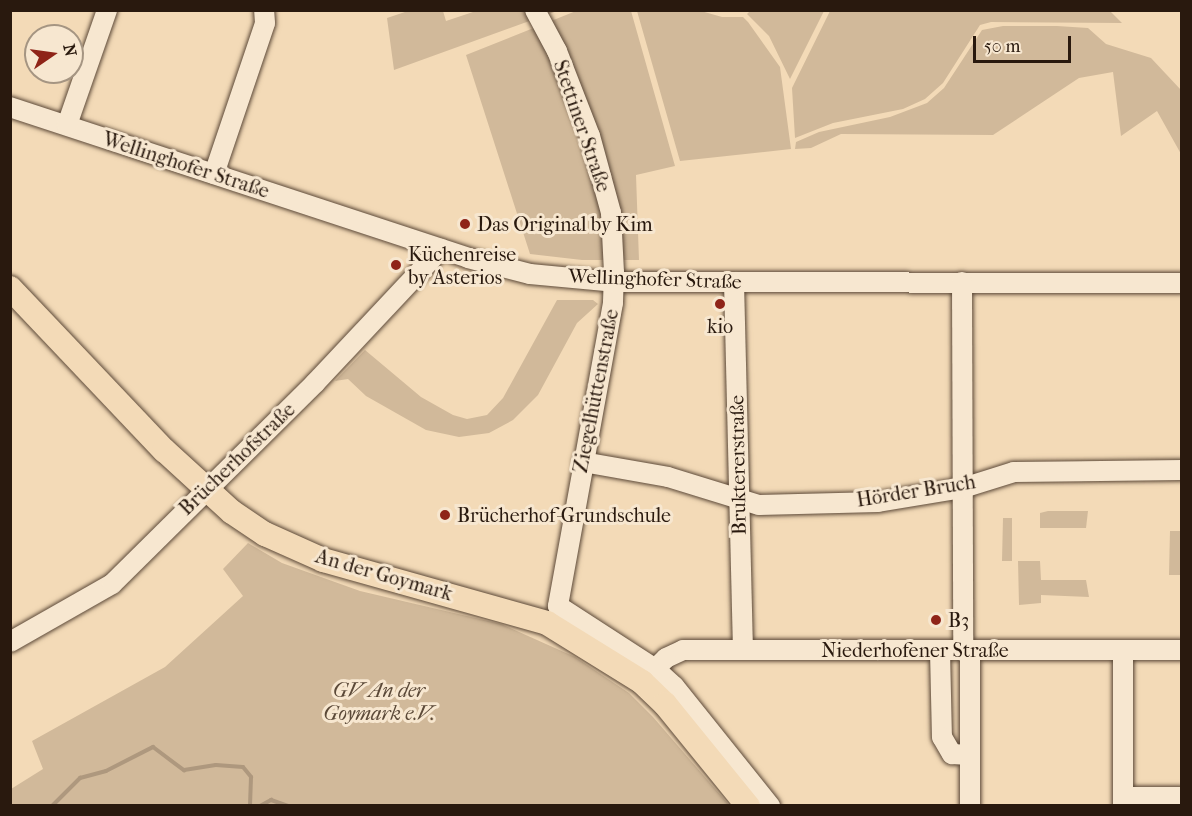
<!DOCTYPE html>
<meta charset="utf-8">
<style>
body{margin:0}
#map{position:relative;width:1192px;height:816px;overflow:hidden;background:#f3dab7;font-family:"IM FELL French Canon",serif}
div>[style]{position:absolute}
.green>*{inset:0;background:#d1b99a}
.stream>*{height:4px;margin:-2px;padding:0 2px;transform-origin:2px;border-radius:2px;background:#ae987e}
.roads{filter:drop-shadow(0 0 2px #5c4938) drop-shadow(0 0 2px #5c4938)}
.minor>*{height:20px;margin:-10px;padding:0 10px;transform-origin:10px;border-radius:10px;background:#f7e7d0}
.major>*{height:24px;margin:-12px;padding:0 12px;transform-origin:12px;border-radius:12px;background:#f3dab7}
.dots>*{width:16px;height:16px;translate:-50% -50%;box-sizing:border-box;border:3px solid #f7e7d0;border-radius:50%}
span{translate:-50% -50%;white-space:nowrap;text-align:center;line-height:1.15;-webkit-text-stroke:6px #f7e7d0;paint-order:stroke}
.street-label{font-size:20px;color:#29190e}
.poi-label{font-size:20px;color:#29190e}
.left{translate:0 -50%;text-align:left}
.park-label{font-size:20px;color:#5b4938;font-style:italic}
.frame{position:absolute;inset:0;border:12px solid #29190e;pointer-events:none}
.north{position:absolute;left:24px;top:24px;width:60px;height:60px;box-sizing:border-box;background:#f7e7d0;border:2px solid #a59582;border-radius:50%;rotate:77deg;font-size:16px;font-weight:700;line-height:24px;text-align:center;color:#29190e}
.north::after{content:'';display:block;margin:auto;width:21px;height:27px;background:#8f2418;clip-path:polygon(50% 0,100% 100%,50% 72%,0 100%)}
.scale{position:absolute;left:973px;top:36px;width:98px;height:27px;box-sizing:border-box;border:3px solid #29190e;border-top:0;padding-left:8px;font-size:18px;line-height:21px;white-space:nowrap;color:#29190e;-webkit-text-stroke:4px #f7e7d0;paint-order:stroke}
</style>
<div id="map">
<div class="green">
<i style="clip-path:polygon(411px 10px,443px 11px,446px 21px,476px 11px,557px 11px,394px 70px,387px 18px)"></i>
<i style="clip-path:polygon(1109px 10px,1122px 23px,991px 22px,980px 25px,943px 83px,925px 99px,903px 109px,833px 123px,795px 138px,792px 88px,830px 11px)"></i>
<i style="clip-path:polygon(576px 11px,631px 11px,675px 166px,636px 175px,639px 260px,582px 260px,530px 254px,466px 55px)"></i>
<i style="clip-path:polygon(637px 11px,701px 11px,722px 17px,743px 17px,748px 22px,780px 67px,791px 149px,680px 161px)"></i>
<i style="clip-path:polygon(750px 11px,824px 11px,790px 79px,769px 36px,747px 14px)"></i>
<i style="clip-path:polygon(1057px 26px,1088px 28px,1106px 44px,1151px 58px,1181px 90px,1181px 154px,1157px 111px,1121px 136px,1113px 72px,1079px 78px,993px 135px,841px 134px,811px 148px,795px 149px,796px 142px,819px 132px,890px 117px,927px 103px,944px 88px,982px 30px,1003px 26px)"></i>
<i style="clip-path:polygon(557px 300px,593px 300px,598px 304px,577px 323px,538px 395px,513px 420px,489px 433px,459px 437px,426px 430px,366px 396px,348px 379px,335px 381px,365px 350px,421px 397px,453px 415px,467px 419px,487px 415px,503px 398px)"></i>
<i style="clip-path:polygon(1048px 511px,1088px 511px,1086px 528px,1040px 528px,1040px 513px)"></i>
<i style="clip-path:polygon(1003px 518px,1012px 518px,1012px 561px,1002px 561px)"></i>
<i style="clip-path:polygon(1170px 531px,1181px 531px,1181px 575px,1169px 575px)"></i>
<i style="clip-path:polygon(248px 543px,282px 563px,360px 591px,501px 624px,575px 657px,629px 693px,653px 717px,729px 805px,11px 805px,11px 789px,43px 769px,32px 741px,165px 667px,243px 596px,223px 569px)"></i>
<i style="clip-path:polygon(1018px 561px,1040px 561px,1041px 580px,1086px 580px,1089px 597px,1041px 595px,1041px 603px,1019px 605px)"></i>
</div>
<div class="stream">
<i style="left:52px;top:806px;width:40px;rotate:-45deg"></i>
<i style="left:80px;top:778px;width:27px;rotate:-15deg"></i>
<i style="left:106px;top:771px;width:53px;rotate:-27.1deg"></i>
<i style="left:153px;top:747px;width:39px;rotate:37deg"></i>
<i style="left:184px;top:770px;width:32px;rotate:-9deg"></i>
<i style="left:216px;top:765px;width:27px;rotate:4deg"></i>
<i style="left:243px;top:767px;width:13px;rotate:51deg"></i>
<i style="left:251px;top:777px;width:29px;rotate:92deg"></i>
<i style="left:260px;top:806px;width:13px;rotate:-29deg"></i>
<i style="left:271px;top:800px;width:18px;rotate:19deg"></i>
</div>
<div class="roads">
<div class="minor">
<i style="left:535px;top:10px;width:47px;rotate:61.8deg"></i>
<i style="left:557px;top:51px;width:91px;rotate:68.8deg"></i>
<i style="left:590px;top:136px;width:80px;rotate:74.7deg"></i>
<i style="left:611px;top:213px;width:60px;rotate:87.1deg"></i>
<i style="left:614px;top:273px;width:30px;rotate:92deg"></i>
<i style="left:613px;top:303px;width:308px;rotate:100.3deg"></i>
<i style="left:558px;top:606px;width:114px;rotate:32.9deg"></i>
<i style="left:654px;top:668px;width:27px;rotate:42deg"></i>
<i style="left:674px;top:686px;width:154px;rotate:51.3deg"></i>
<i style="left:10px;top:107px;width:482px;rotate:18.2deg"></i>
<i style="left:468px;top:258px;width:64px;rotate:14.5deg"></i>
<i style="left:530px;top:274px;width:84px;rotate:5.4deg"></i>
<i style="left:614px;top:282px;width:568px;rotate:0.1deg"></i>
<i style="left:67px;top:125px;width:122px;rotate:-70.8deg"></i>
<i style="left:214px;top:174px;width:159px;rotate:-71.3deg"></i>
<i style="left:265px;top:23px;width:13px;rotate:-94deg"></i>
<i style="left:734px;top:282px;width:366px;rotate:88.6deg"></i>
<i style="left:962px;top:282px;width:369px;rotate:89.8deg"></i>
<i style="left:583px;top:462px;width:86px;rotate:10deg"></i>
<i style="left:668px;top:477px;width:95px;rotate:17.1deg"></i>
<i style="left:759px;top:505px;width:119px;rotate:-1.4deg"></i>
<i style="left:878px;top:502px;width:86px;rotate:-9.4deg"></i>
<i style="left:963px;top:488px;width:53px;rotate:-17.4deg"></i>
<i style="left:1014px;top:472px;width:168px;rotate:-0.7deg"></i>
<i style="left:10px;top:642px;width:117px;rotate:-29.6deg"></i>
<i style="left:112px;top:584px;width:286px;rotate:-44.7deg"></i>
<i style="left:315px;top:383px;width:184px;rotate:-46.8deg"></i>
<i style="left:1123px;top:650px;width:156px;rotate:90deg"></i>
<i style="left:940px;top:651px;width:86px;rotate:88.7deg"></i>
<i style="left:942px;top:737px;width:20px;rotate:60deg"></i>
<i style="left:952px;top:754px;width:18px;rotate:3deg"></i>
<i style="left:970px;top:651px;width:155px;rotate:90deg"></i>
<i style="left:646px;top:678px;width:28px;rotate:-45deg"></i>
<i style="left:666px;top:658px;width:19px;rotate:-25deg"></i>
<i style="left:683px;top:650px;width:499px"></i>
<i style="left:1123px;top:797px;width:59px"></i>
</div>
<div class="major">
<i style="left:10px;top:288px;width:224px;rotate:46.5deg"></i>
<i style="left:164px;top:450px;width:92px;rotate:42.4deg"></i>
<i style="left:232px;top:512px;width:40px;rotate:34deg"></i>
<i style="left:265px;top:534px;width:64px;rotate:24.1deg"></i>
<i style="left:323px;top:560px;width:233px;rotate:15.7deg"></i>
<i style="left:547px;top:623px;width:112px;rotate:31.8deg"></i>
<i style="left:642px;top:682px;width:32px;rotate:44deg"></i>
<i style="left:665px;top:704px;width:132px;rotate:50.9deg"></i>
</div>
</div>
<div class="dots">
<i style="left:465px;top:224px;background:#8f2418"></i>
<i style="left:396px;top:265px;background:#8f2418"></i>
<i style="left:720px;top:304px;background:#8f2418"></i>
<i style="left:445px;top:515px;background:#8f2418"></i>
<i style="left:936px;top:620px;background:#8f2418"></i>
</div>
<div class="street-label">
<span style="left:582px;top:126px;rotate:71deg">Stettiner Straße</span>
<span style="left:186px;top:165px;rotate:18deg">Wellinghofer Straße</span>
<span style="left:655px;top:279px;rotate:2deg">Wellinghofer Straße</span>
<span style="left:596px;top:391px;rotate:-79deg">Ziegelhüttenstraße</span>
<span style="left:237px;top:459px;rotate:-44deg">Brücherhofstraße</span>
<span style="left:738px;top:465px;rotate:-91deg">Bruktererstraße</span>
<span style="left:916px;top:491px;rotate:-9deg">Hörder Bruch</span>
<span style="left:384px;top:575px;rotate:16deg">An der Goymark</span>
<span style="left:915px;top:650px">Niederhofener Straße</span>
</div>
<div class="poi-label">
<span class="left" style="left:477px;top:224px">Das Original by Kim</span>
<span class="left" style="left:408px;top:266px">Küchenreise<br>by Asterios</span>
<span style="left:720px;top:326px">kio</span>
<span class="left" style="left:457px;top:515px">Brücherhof-Grundschule</span>
<span class="left" style="left:948px;top:620px">B3</span>
</div>
<div class="park-label">
<span style="left:379px;top:702px">GV An der<br>Goymark e.V.</span>
</div>
<div class="frame"></div>
<div class="north">N</div>
<div class="scale">50 m</div>
</div>
